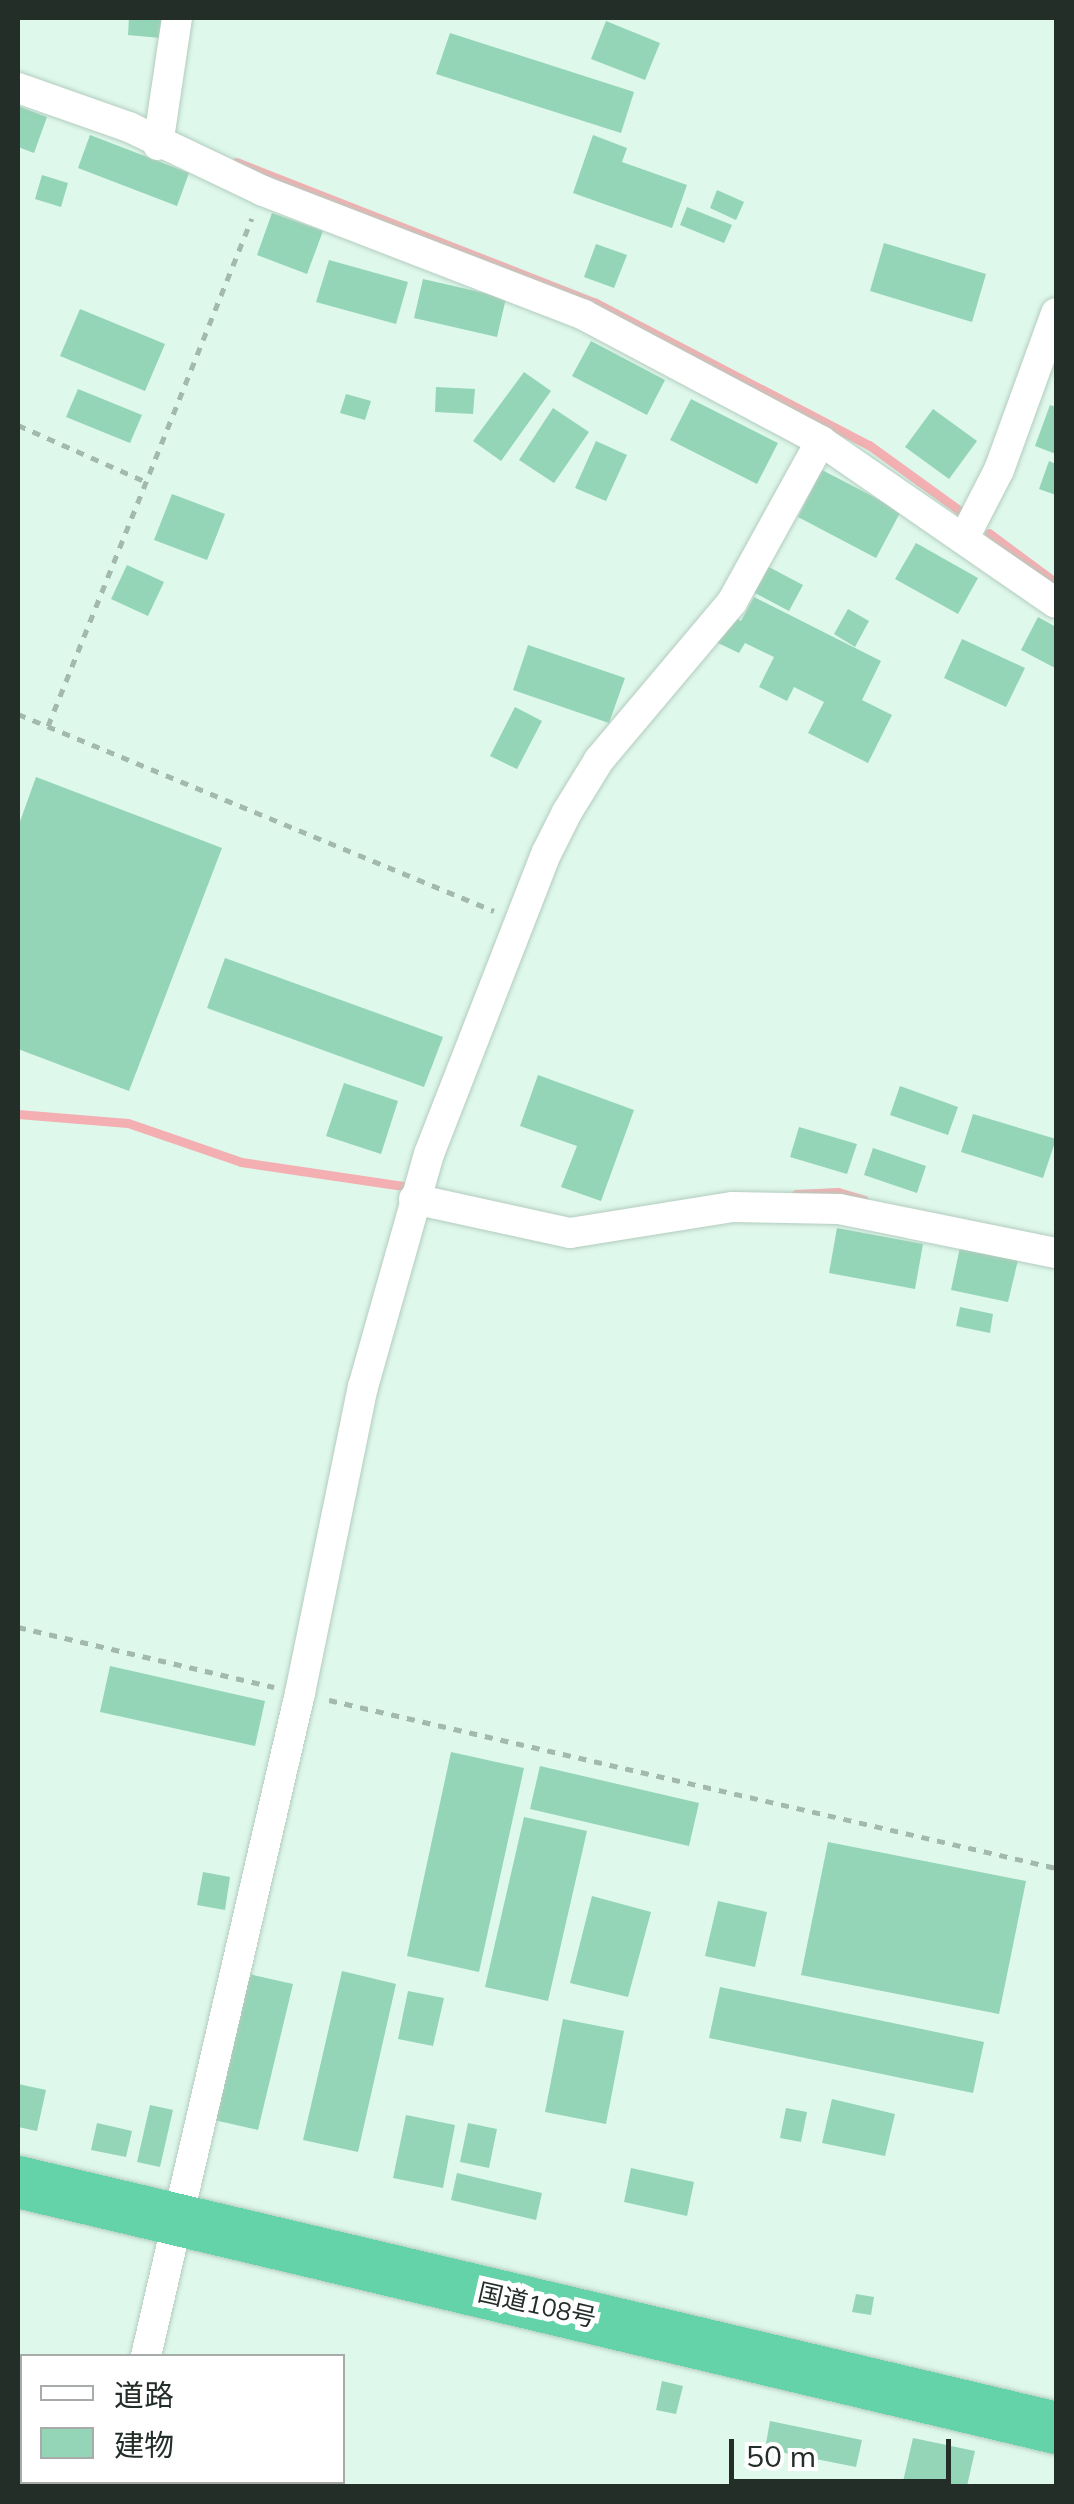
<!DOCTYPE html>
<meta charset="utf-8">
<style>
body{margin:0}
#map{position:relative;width:1074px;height:2504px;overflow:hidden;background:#dff8ec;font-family:Mulish,"Noto Sans JP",sans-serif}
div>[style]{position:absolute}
.stream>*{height:9px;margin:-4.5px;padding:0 4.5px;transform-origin:4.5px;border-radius:4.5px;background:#f3afb1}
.building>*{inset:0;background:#93d5b6}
.path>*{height:5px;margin-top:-2.5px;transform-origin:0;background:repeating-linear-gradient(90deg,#a3b8ae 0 8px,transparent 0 16px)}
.roads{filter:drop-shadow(0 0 2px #b3ccbf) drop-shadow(0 0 2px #b3ccbf)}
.minor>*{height:30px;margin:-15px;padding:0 15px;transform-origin:15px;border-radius:15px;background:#fff}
.trunk>*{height:52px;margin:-26px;padding:0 26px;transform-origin:26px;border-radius:26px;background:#64d3aa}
span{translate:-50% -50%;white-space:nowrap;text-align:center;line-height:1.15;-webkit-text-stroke:10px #fff;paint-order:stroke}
.street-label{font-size:25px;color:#242e29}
.frame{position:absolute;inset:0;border:20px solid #242e29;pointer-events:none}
.legend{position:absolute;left:20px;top:2354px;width:325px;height:130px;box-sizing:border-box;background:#fff;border:2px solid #a7aba9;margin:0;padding:12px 18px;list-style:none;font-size:30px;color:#242e29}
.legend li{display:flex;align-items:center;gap:20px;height:50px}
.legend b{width:50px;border:2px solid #a7aba9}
.scale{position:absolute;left:729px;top:2439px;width:222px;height:45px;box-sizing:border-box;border:5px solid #242e29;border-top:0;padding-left:12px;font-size:30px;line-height:35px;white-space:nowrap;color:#242e29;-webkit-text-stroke:8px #fff;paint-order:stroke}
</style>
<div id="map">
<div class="stream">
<i style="left:236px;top:162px;width:384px;rotate:21.4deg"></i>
<i style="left:594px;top:302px;width:310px;rotate:27.5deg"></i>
<i style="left:869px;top:445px;width:116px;rotate:35.9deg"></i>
<i style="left:989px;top:533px;width:84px;rotate:36.7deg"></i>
<i style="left:18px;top:1114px;width:110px;rotate:4.7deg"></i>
<i style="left:128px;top:1123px;width:120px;rotate:19deg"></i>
<i style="left:241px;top:1162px;width:164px;rotate:8.4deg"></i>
<i style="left:796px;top:1194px;width:42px;rotate:-2.7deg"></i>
<i style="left:838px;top:1192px;width:27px;rotate:17deg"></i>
</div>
<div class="building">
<i style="clip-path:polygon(129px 18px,162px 18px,160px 38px,128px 35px)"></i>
<i style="clip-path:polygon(606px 21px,660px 43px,645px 80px,591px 59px)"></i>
<i style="clip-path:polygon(450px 33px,634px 92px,621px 133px,436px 74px)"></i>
<i style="clip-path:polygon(18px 106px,47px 117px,34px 153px,18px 147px)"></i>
<i style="clip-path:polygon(90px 135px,189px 173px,177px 206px,78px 168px)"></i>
<i style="clip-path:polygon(593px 135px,627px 148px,622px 162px,687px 185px,672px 228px,573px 193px)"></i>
<i style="clip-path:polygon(42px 175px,68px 183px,61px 207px,35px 199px)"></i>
<i style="clip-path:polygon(717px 190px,744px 202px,736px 220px,710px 208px)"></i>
<i style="clip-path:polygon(687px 207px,732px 225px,724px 243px,680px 225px)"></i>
<i style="clip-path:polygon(272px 213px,323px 231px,307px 274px,257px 255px)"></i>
<i style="clip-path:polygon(884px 243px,986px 274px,972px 322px,870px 291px)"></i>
<i style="clip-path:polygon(596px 244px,627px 255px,614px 288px,584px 277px)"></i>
<i style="clip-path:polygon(329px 260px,408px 282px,396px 324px,316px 302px)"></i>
<i style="clip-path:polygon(423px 279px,506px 298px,497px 337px,414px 318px)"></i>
<i style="clip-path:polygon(80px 309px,165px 344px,145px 391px,60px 356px)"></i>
<i style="clip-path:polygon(591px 341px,665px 380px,647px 415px,572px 376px)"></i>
<i style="clip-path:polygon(524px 372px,551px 391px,501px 461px,473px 441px)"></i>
<i style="clip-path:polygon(436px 387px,475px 389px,473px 414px,435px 412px)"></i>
<i style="clip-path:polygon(78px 389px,142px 415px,130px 443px,66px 417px)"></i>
<i style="clip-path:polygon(346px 394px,371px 401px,365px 420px,340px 413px)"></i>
<i style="clip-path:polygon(691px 399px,778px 443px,757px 484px,670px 440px)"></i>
<i style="clip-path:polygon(1050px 405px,1056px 407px,1056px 454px,1035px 446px)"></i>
<i style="clip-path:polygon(553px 408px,589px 432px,554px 483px,519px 460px)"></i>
<i style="clip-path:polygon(933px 409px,977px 441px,949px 479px,905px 447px)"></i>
<i style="clip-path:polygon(596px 441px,627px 455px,606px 501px,575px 488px)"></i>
<i style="clip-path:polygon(1049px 461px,1056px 464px,1056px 495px,1039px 489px)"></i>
<i style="clip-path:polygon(822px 470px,901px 511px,876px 558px,798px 517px)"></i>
<i style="clip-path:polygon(172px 494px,225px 514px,207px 560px,154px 540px)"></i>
<i style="clip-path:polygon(916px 543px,978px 578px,958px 614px,895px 579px)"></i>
<i style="clip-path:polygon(127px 565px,164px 582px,148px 616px,111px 599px)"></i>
<i style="clip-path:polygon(767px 566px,803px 585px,789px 611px,753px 592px)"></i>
<i style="clip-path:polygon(754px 597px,881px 661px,862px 700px,892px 715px,868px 763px,808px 733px,824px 702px,794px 687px,787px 701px,759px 687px,774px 657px,745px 643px,739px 653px,716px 642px,730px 615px,741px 621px)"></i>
<i style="clip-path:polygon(848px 609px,869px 621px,855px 647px,834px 634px)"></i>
<i style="clip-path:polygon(1038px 617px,1056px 627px,1055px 668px,1021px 650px)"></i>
<i style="clip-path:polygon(962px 639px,1025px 668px,1006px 707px,944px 678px)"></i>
<i style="clip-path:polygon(528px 645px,625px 678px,609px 723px,513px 690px)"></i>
<i style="clip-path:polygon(515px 707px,542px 721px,517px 769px,490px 756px)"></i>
<i style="clip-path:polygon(36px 777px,222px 848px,129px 1091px,18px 1049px,18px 827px)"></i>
<i style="clip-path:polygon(225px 958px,443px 1037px,424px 1087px,207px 1008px)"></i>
<i style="clip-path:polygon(538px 1075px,634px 1110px,601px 1201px,561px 1187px,577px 1146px,520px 1126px)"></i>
<i style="clip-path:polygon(344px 1083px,398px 1101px,381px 1154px,326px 1136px)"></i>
<i style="clip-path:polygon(900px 1086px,958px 1107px,948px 1135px,890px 1115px)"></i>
<i style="clip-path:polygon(973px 1114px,1056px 1139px,1043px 1178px,961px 1152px)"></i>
<i style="clip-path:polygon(799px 1127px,857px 1144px,847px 1174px,790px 1157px)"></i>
<i style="clip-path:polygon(873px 1148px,926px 1166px,917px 1193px,864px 1175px)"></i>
<i style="clip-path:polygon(837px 1228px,923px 1244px,915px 1289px,829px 1273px)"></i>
<i style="clip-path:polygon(960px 1247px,1018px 1260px,1008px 1302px,951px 1290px)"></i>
<i style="clip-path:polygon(960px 1307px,993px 1314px,990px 1333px,956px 1326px)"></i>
<i style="clip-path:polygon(110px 1666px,265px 1701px,255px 1746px,100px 1712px)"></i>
<i style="clip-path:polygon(451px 1752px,524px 1768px,479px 1972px,407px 1956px)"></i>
<i style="clip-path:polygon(540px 1766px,699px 1803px,689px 1846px,530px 1809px)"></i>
<i style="clip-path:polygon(524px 1817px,587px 1831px,548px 2001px,485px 1987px)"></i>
<i style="clip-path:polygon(828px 1842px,1026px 1881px,999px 2014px,801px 1975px)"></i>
<i style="clip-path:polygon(203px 1872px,230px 1877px,225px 1910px,197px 1905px)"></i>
<i style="clip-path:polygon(592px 1896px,651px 1912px,628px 1997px,570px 1983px)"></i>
<i style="clip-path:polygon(718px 1901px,767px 1912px,755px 1967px,705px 1956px)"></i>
<i style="clip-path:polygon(342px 1971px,396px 1984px,358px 2152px,303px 2140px)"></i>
<i style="clip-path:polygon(249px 1974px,293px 1984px,258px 2130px,214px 2120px)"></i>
<i style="clip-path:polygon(720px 1987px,984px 2042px,973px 2093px,709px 2038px)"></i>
<i style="clip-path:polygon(408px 1991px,444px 1998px,433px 2046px,398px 2039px)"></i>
<i style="clip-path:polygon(563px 2019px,624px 2031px,606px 2124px,545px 2112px)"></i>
<i style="clip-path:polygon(18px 2084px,46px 2090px,37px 2131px,18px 2127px)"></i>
<i style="clip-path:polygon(832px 2099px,895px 2114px,885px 2156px,822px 2143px)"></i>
<i style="clip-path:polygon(150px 2105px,173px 2110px,160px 2167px,137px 2162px)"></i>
<i style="clip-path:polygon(786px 2108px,807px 2112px,801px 2142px,780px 2138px)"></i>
<i style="clip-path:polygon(406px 2115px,455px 2125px,443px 2188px,393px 2178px)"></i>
<i style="clip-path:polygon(97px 2123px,132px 2131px,126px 2157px,91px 2150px)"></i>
<i style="clip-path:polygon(468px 2123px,497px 2129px,489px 2168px,460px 2162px)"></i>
<i style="clip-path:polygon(631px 2168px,694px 2182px,687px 2216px,624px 2202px)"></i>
<i style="clip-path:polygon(457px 2173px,542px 2193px,536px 2220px,451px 2200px)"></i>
<i style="clip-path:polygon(856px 2294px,874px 2297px,871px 2315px,852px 2312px)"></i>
<i style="clip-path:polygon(662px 2381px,683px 2386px,676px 2414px,656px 2410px)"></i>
<i style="clip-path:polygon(770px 2421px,862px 2440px,856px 2467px,765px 2449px)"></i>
<i style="clip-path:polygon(913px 2438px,975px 2451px,967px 2486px,902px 2486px)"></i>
</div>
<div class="path">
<i style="left:18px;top:425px;width:143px;rotate:23.9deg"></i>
<i style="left:18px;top:714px;width:515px;rotate:22.48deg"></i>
<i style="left:48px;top:726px;width:547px;rotate:-68.12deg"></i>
<i style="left:18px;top:1627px;width:263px;rotate:13.2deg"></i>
<i style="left:329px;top:1700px;width:746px;rotate:13.01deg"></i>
</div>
<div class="roads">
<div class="minor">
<i style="left:18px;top:88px;width:118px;rotate:19.4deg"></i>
<i style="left:129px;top:127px;width:148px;rotate:25.5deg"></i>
<i style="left:263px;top:191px;width:344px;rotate:21.1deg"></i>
<i style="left:584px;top:315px;width:268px;rotate:28deg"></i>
<i style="left:821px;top:441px;width:285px;rotate:34.6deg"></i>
<i style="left:158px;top:145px;width:128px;rotate:-81.5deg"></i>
<i style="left:964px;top:538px;width:76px;rotate:-62.8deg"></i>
<i style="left:999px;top:470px;width:167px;rotate:-70deg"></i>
<i style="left:414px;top:1199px;width:160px;rotate:12.3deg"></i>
<i style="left:570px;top:1233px;width:165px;rotate:-9.1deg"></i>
<i style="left:733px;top:1207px;width:106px;rotate:1.1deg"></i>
<i style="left:839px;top:1209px;width:221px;rotate:11.5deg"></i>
<i style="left:146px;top:2356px;width:681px;rotate:-76.92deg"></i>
<i style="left:300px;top:1693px;width:312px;rotate:-78.4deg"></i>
<i style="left:363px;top:1387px;width:242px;rotate:-74.2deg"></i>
<i style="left:429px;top:1154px;width:324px;rotate:-68.7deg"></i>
<i style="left:547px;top:852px;width:45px;rotate:-63.4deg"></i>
<i style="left:567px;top:812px;width:61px;rotate:-58.4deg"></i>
<i style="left:599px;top:760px;width:207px;rotate:-49.9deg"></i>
<i style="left:732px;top:602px;width:184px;rotate:-61.1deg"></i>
<i style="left:113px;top:2486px;width:4px;rotate:-76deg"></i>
</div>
<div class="trunk">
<i style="left:18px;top:2182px;width:1067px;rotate:13.33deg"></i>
</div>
</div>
<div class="street-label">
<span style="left:537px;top:2305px;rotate:13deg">国道108号</span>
</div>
<div class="frame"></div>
<ul class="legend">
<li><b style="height:12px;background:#fff"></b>道路</li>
<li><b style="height:28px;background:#93d5b6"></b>建物</li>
</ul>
<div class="scale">50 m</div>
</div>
